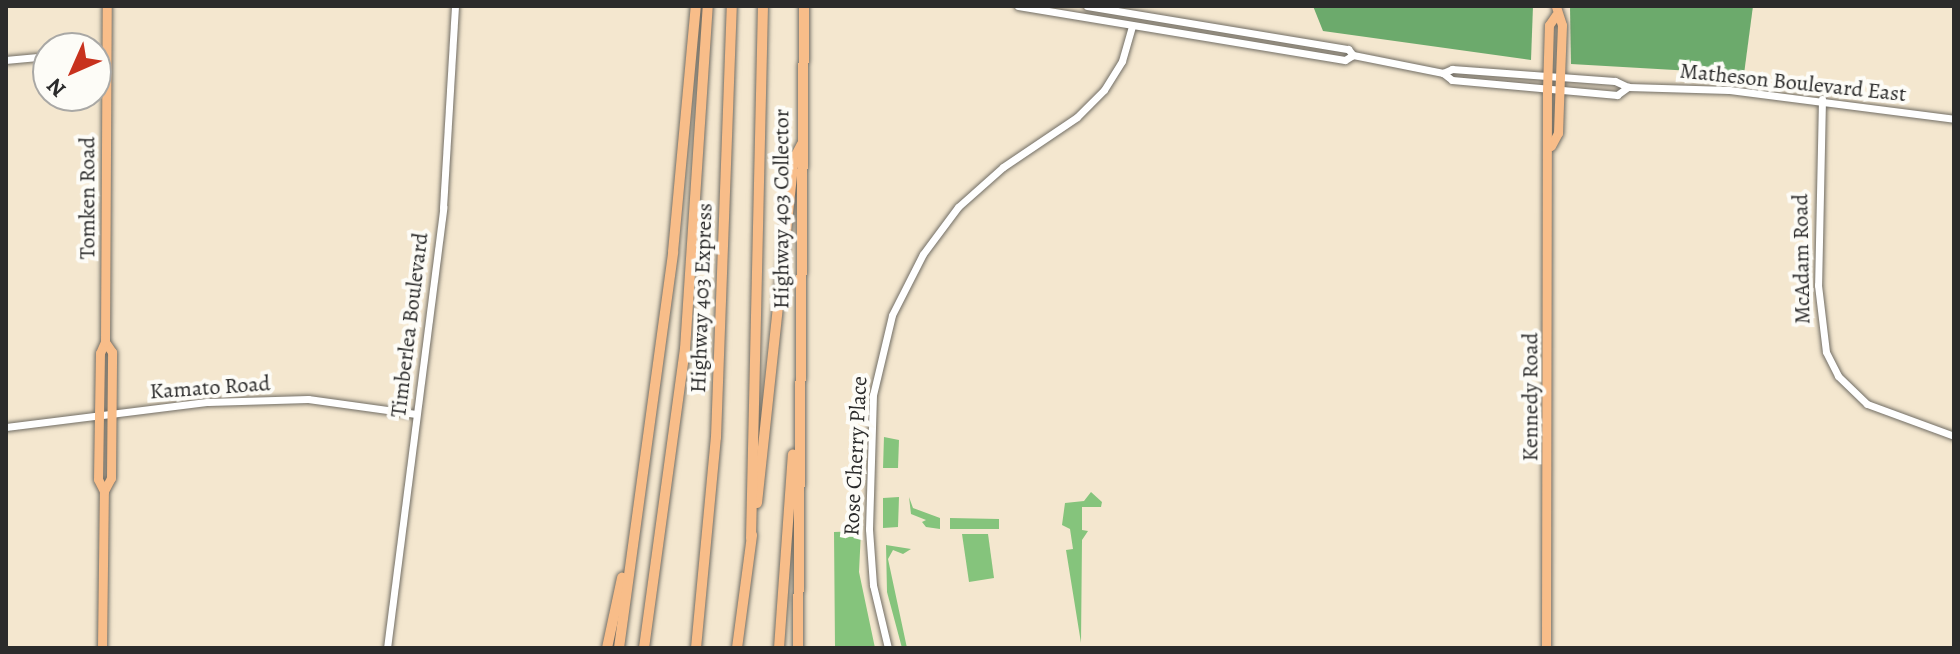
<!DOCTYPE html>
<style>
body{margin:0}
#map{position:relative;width:1960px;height:654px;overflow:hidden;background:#f4e7cf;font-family:Alegreya,serif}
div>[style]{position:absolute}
.green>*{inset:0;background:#85c47c}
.forest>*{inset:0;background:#6caa6c}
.roads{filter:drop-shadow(0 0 2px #716d64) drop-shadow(0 0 2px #716d64)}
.minor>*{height:7px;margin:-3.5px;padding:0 3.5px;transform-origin:3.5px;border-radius:3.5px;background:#fff}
.major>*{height:9px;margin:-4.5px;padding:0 4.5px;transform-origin:4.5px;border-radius:4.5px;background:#f8bd89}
.highway>*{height:10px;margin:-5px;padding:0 5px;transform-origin:5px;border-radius:5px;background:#f8bd89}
span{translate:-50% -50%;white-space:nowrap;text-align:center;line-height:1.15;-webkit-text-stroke:8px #fdfcf7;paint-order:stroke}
.street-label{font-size:22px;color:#2b2b2b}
.frame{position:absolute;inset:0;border:8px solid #2b2b2b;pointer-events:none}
.north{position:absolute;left:32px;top:32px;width:80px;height:80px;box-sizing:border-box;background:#fdfcf7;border:2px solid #a9a8a5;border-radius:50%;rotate:225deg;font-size:22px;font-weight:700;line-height:32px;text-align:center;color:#2b2b2b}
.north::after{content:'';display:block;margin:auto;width:28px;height:36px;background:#c8321e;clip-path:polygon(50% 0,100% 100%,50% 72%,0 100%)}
</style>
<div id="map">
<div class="green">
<i style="clip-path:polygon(884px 437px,899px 440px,898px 468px,883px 468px)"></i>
<i style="clip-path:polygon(1091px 492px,1102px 502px,1101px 507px,1082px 507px,1082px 530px,1088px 531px,1082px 540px,1081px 643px,1066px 550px,1073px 549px,1070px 529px,1062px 525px,1065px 503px,1084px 501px)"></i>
<i style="clip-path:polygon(899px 497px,898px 527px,883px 528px,883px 498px)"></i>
<i style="clip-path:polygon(909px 497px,913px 508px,940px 518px,940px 529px,926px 527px,922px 522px,926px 520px,911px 514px)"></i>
<i style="clip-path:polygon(950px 518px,999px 519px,999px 529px,950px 529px)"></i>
<i style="clip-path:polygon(861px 531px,859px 572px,875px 648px,835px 648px,834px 532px)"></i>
<i style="clip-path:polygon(962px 534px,988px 534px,994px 578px,969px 582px)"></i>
<i style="clip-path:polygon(886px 545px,911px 549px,903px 554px,893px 550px,888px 559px,907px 648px,902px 648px,887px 592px)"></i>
</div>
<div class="forest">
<i style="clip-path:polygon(1313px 6px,1533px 6px,1531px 60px,1323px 31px)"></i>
<i style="clip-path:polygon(1570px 6px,1753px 6px,1744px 74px,1571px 64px)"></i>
</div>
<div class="roads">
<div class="minor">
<i style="left:1018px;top:6px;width:331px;rotate:9.4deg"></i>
<i style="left:1345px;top:60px;width:9px;rotate:-32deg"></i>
<i style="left:1087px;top:6px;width:265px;rotate:9.4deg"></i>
<i style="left:1348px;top:49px;width:8px;rotate:50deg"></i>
<i style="left:1353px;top:55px;width:92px;rotate:11.3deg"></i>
<i style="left:1443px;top:73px;width:11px;rotate:38deg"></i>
<i style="left:1452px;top:80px;width:166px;rotate:5.2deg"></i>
<i style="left:1617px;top:95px;width:14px;rotate:-36deg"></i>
<i style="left:6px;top:60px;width:42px;rotate:-5.4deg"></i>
<i style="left:1443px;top:73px;width:10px;rotate:-24deg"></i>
<i style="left:1452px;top:69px;width:163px;rotate:4.2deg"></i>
<i style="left:1615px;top:81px;width:14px;rotate:25deg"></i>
<i style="left:1628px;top:87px;width:101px;rotate:1.7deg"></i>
<i style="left:1729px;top:90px;width:227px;rotate:7.3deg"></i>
<i style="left:1822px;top:99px;width:186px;rotate:91.2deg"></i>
<i style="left:1818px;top:285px;width:67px;rotate:83.2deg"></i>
<i style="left:1826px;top:352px;width:27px;rotate:63deg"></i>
<i style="left:1838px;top:376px;width:40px;rotate:44deg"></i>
<i style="left:1867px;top:404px;width:93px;rotate:20.2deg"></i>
<i style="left:6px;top:427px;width:204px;rotate:-7.1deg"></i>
<i style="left:208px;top:402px;width:100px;rotate:-1.7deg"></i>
<i style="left:308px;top:399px;width:109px;rotate:7.9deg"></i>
<i style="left:387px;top:648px;width:444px;rotate:-82.7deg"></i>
<i style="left:443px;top:208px;width:202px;rotate:-86.6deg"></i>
<i style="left:888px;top:648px;width:65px;rotate:-103.4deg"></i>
<i style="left:873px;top:585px;width:56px;rotate:-94.1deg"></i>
<i style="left:869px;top:529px;width:134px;rotate:-88.3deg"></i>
<i style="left:873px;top:395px;width:82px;rotate:-76.6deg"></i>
<i style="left:892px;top:315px;width:68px;rotate:-63.1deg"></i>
<i style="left:923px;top:254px;width:59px;rotate:-53.3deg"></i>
<i style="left:958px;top:207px;width:60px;rotate:-41.6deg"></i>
<i style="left:1003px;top:167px;width:89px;rotate:-34deg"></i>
<i style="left:1077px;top:117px;width:38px;rotate:-45deg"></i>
<i style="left:1104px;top:90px;width:34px;rotate:-58deg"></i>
<i style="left:1122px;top:61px;width:37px;rotate:-74deg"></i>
</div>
<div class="major">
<i style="left:1551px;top:146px;width:15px;rotate:-62deg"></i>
<i style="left:1558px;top:133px;width:56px;rotate:-88deg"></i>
<i style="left:1560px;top:77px;width:52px;rotate:-87.8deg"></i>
<i style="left:1562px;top:25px;width:20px;rotate:-108deg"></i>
<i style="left:104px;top:491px;width:15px;rotate:-62deg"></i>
<i style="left:111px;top:478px;width:126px;rotate:-89.5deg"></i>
<i style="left:112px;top:352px;width:12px;rotate:-125deg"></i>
<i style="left:102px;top:648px;width:157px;rotate:-89.3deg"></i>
<i style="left:104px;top:491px;width:13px;rotate:-117deg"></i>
<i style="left:98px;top:479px;width:126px;rotate:-89.1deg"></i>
<i style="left:100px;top:353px;width:12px;rotate:-66deg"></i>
<i style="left:105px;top:342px;width:336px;rotate:-89.7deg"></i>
<i style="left:1546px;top:648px;width:557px;rotate:-89.9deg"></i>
<i style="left:1547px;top:91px;width:66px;rotate:-88.3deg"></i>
<i style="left:1549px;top:25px;width:12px;rotate:-55deg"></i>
</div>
<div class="highway">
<i style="left:757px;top:503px;width:346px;rotate:-83.9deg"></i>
<i style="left:794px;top:159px;width:17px;rotate:-62deg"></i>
<i style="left:751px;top:538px;width:532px;rotate:-88.71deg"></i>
<i style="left:607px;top:648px;width:72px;rotate:-77.9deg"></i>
<i style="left:619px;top:648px;width:400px;rotate:-82.2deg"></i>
<i style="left:673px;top:252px;width:247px;rotate:-84.7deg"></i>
<i style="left:644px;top:648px;width:302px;rotate:-82.2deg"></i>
<i style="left:685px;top:349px;width:344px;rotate:-86.2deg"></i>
<i style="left:696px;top:648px;width:212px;rotate:-84.6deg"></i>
<i style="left:716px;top:437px;width:431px;rotate:-87.9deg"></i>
<i style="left:737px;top:648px;width:114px;rotate:-82.4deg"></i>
<i style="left:779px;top:648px;width:194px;rotate:-85.9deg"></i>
<i style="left:798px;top:648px;width:642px;rotate:-89.46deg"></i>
</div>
</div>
<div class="street-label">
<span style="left:1793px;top:83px;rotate:6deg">Matheson Boulevard East</span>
<span style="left:88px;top:198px;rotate:-90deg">Tomken Road</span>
<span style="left:782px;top:209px;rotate:-90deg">Highway 403 Collector</span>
<span style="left:1802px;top:259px;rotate:-91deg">McAdam Road</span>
<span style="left:702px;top:298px;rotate:-88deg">Highway 403 Express</span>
<span style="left:410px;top:325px;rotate:-83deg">Timberlea Boulevard</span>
<span style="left:210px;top:388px;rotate:-4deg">Kamato Road</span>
<span style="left:1531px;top:397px;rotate:-90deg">Kennedy Road</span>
<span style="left:856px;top:456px;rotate:-87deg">Rose Cherry Place</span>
</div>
<div class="frame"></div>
<div class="north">N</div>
</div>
